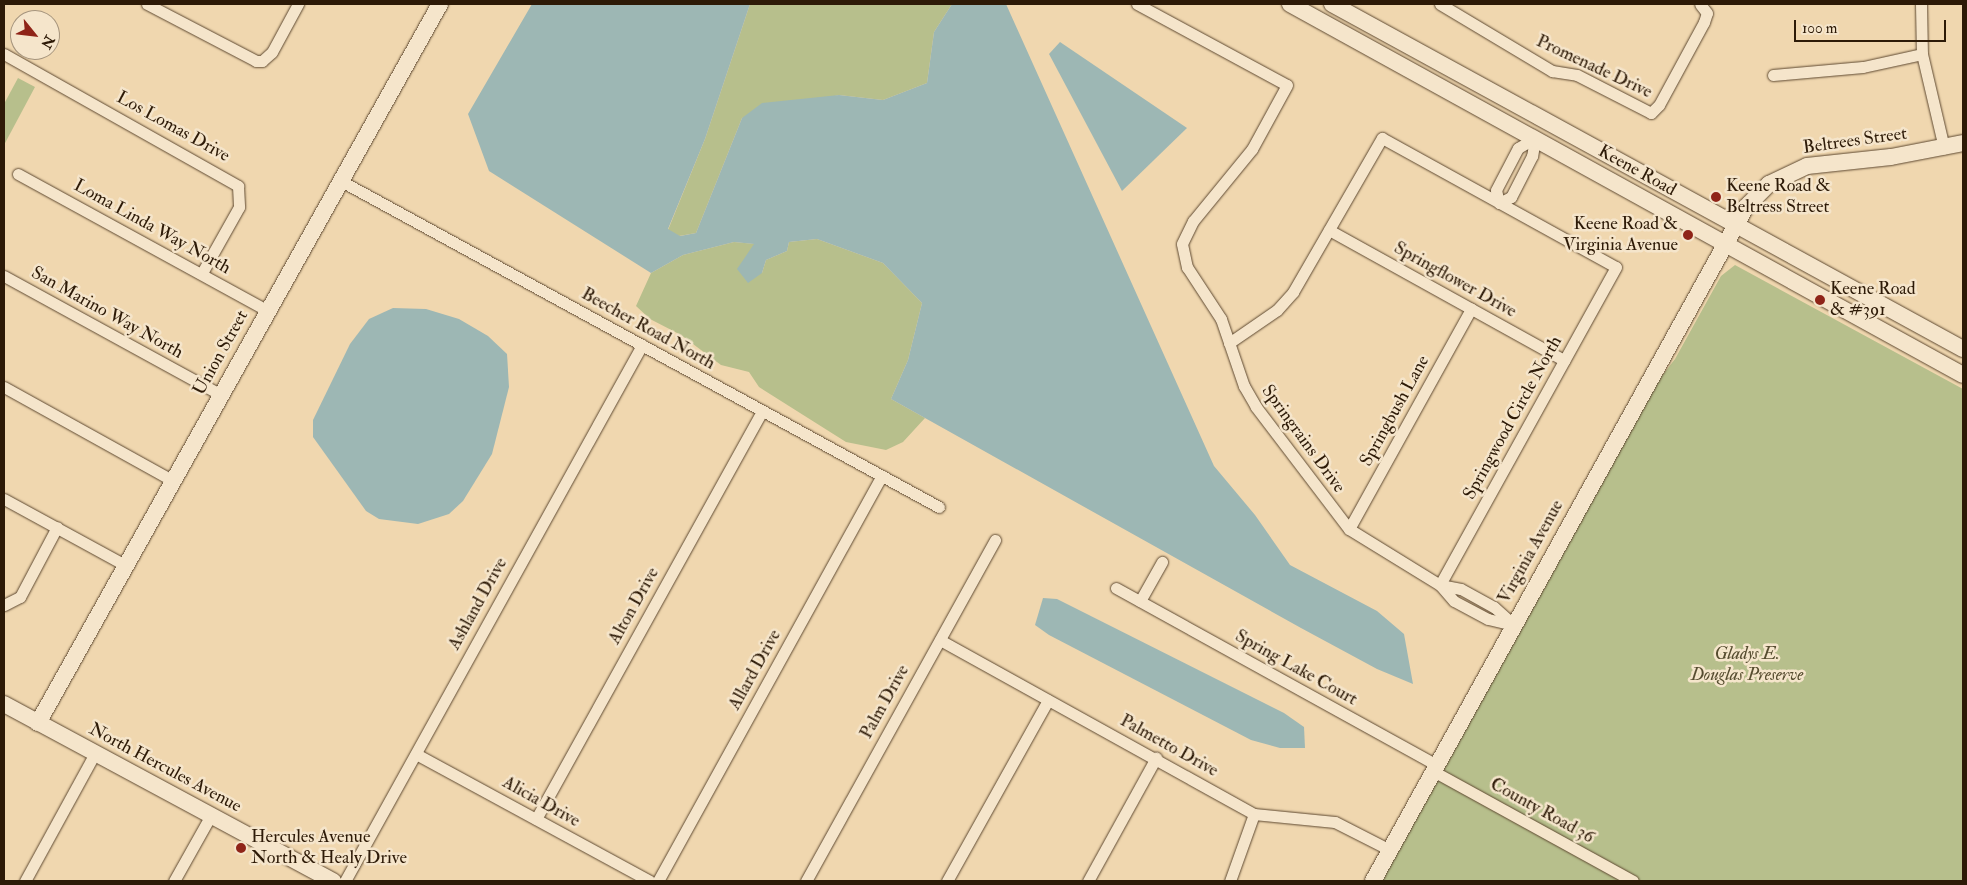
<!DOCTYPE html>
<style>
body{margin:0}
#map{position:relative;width:1967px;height:885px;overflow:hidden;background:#f0d7af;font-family:"IM FELL Double Pica",serif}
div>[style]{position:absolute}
.green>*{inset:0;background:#b7bf8c}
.water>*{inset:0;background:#9db7b4}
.roads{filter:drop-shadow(0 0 1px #5e4931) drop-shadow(0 0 1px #5e4931)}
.street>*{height:11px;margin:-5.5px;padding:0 5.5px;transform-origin:5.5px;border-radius:5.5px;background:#f5e5cb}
.secondary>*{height:16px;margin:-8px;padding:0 8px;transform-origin:8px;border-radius:8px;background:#f5e5cb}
.dots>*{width:14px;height:14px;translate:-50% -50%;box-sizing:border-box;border:2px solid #f5e5cb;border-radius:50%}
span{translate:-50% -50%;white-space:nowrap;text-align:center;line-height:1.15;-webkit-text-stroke:5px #f5e5cb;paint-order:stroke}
.street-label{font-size:18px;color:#2d1a07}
.poi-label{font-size:18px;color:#2d1a07}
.left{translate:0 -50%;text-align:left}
.right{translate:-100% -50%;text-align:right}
.park-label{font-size:18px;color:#564c2f;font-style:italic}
.frame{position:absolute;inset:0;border:5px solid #2d1a07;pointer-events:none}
.north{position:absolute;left:10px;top:10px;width:50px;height:50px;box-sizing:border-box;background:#f5e5cb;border:1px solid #a5947d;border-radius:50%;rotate:119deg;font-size:14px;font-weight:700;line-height:20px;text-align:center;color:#2d1a07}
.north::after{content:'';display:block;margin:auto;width:18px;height:22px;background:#8f2418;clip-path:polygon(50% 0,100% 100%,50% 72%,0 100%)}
.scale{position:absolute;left:1794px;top:20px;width:152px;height:22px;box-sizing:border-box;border:2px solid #2d1a07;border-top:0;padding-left:6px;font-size:15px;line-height:18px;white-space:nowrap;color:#2d1a07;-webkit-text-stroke:4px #f5e5cb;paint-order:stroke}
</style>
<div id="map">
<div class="green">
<i style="clip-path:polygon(750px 4px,952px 4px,934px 32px,927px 83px,883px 100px,839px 95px,742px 118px,696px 233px,679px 236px,668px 230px,705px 139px)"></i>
<i style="clip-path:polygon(18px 78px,35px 87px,4px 145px,4px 104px)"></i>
<i style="clip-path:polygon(817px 239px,883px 263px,922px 303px,908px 360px,891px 399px,925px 418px,903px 442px,886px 450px,846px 442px,759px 387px,749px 372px,721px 365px,681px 335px,650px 319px,636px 306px,651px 273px,683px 255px,734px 242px,755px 244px,762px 273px,766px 260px,787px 251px,789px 242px)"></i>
<i style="clip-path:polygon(1735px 265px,1963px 389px,1963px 881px,1381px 881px,1658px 381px,1675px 359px,1721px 276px)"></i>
</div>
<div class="water">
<i style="clip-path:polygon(532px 4px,750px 4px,705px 139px,668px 229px,680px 236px,696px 233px,742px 118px,762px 103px,839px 95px,883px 100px,927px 83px,934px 32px,952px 4px,1006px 4px,1214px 466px,1255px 515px,1290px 565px,1377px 611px,1404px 634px,1413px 684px,1377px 669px,1301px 628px,891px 399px,908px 360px,922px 303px,883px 263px,817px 239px,789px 242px,787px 251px,766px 260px,762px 273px,748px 283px,737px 269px,754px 244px,734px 242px,683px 255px,651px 273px,489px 171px,468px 114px)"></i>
<i style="clip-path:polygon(1060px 42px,1187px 128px,1122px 191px,1049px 54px)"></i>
<i style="clip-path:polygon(393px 308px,426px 309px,459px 319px,488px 336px,507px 354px,509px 387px,492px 454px,463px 501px,449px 514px,418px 524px,379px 519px,366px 511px,313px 437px,313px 420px,350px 344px,369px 319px)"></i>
<i style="clip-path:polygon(1043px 598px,1057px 599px,1284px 713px,1304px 727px,1305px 748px,1280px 748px,1251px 740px,1049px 635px,1035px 625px)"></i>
</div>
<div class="roads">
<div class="street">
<i style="left:147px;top:4px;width:123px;rotate:27.6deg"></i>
<i style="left:256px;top:61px;width:6px"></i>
<i style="left:262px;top:61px;width:13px;rotate:-42deg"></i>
<i style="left:272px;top:52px;width:55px;rotate:-61.6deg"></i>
<i style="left:1137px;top:4px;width:170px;rotate:28.4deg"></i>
<i style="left:1287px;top:85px;width:73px;rotate:118.7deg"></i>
<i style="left:1252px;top:149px;width:93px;rotate:129.3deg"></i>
<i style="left:1193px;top:221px;width:25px;rotate:116deg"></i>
<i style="left:1182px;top:244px;width:24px;rotate:78deg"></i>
<i style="left:1187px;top:267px;width:62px;rotate:56.8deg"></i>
<i style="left:1221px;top:319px;width:71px;rotate:71.1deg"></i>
<i style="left:1244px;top:386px;width:24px;rotate:60deg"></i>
<i style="left:1256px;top:407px;width:153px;rotate:52.7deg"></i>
<i style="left:1349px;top:529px;width:107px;rotate:31.6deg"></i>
<i style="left:1440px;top:585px;width:21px;rotate:49deg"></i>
<i style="left:1454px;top:601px;width:38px;rotate:28deg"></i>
<i style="left:1488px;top:619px;width:27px;rotate:13deg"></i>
<i style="left:1440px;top:4px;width:131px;rotate:30.9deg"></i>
<i style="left:1552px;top:71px;width:25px;rotate:9deg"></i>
<i style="left:1577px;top:75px;width:83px;rotate:27.2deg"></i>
<i style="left:1651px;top:113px;width:11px;rotate:-45deg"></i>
<i style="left:1659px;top:105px;width:94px;rotate:-61.5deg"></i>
<i style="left:1704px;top:22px;width:9px;rotate:-72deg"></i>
<i style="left:1707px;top:13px;width:11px;rotate:-128deg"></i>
<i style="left:1921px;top:4px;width:50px;rotate:88.9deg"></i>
<i style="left:1922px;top:54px;width:97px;rotate:76.8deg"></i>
<i style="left:4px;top:54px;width:269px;rotate:29.4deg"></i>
<i style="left:238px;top:186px;width:21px;rotate:87deg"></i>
<i style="left:239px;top:207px;width:76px;rotate:119.3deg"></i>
<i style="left:1773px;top:75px;width:90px;rotate:-5.1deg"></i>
<i style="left:1863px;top:67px;width:60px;rotate:-12.4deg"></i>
<i style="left:1535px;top:138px;width:18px;rotate:99deg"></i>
<i style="left:1532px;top:156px;width:46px;rotate:117.1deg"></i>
<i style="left:1511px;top:197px;width:13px;rotate:153deg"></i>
<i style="left:1499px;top:203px;width:13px;rotate:-103deg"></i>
<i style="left:1496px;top:190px;width:47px;rotate:-62.4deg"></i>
<i style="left:1518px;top:148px;width:20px;rotate:-30deg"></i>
<i style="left:18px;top:174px;width:285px;rotate:28.7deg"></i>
<i style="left:341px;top:181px;width:681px;rotate:28.6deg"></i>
<i style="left:1329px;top:230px;width:269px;rotate:29deg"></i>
<i style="left:4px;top:276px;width:247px;rotate:28.7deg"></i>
<i style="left:1229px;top:343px;width:58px;rotate:-34.5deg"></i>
<i style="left:1277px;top:310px;width:24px;rotate:-48deg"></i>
<i style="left:1293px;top:292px;width:178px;rotate:-60deg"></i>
<i style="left:1382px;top:138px;width:267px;rotate:28.9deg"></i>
<i style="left:1616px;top:267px;width:363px;rotate:119deg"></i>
<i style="left:4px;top:387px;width:192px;rotate:29deg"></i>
<i style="left:4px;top:499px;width:138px;rotate:28.6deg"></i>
<i style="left:1349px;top:529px;width:252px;rotate:-61deg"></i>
<i style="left:1440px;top:585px;width:21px;rotate:11deg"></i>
<i style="left:1461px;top:589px;width:38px;rotate:29deg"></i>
<i style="left:1494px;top:607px;width:24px;rotate:42deg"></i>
<i style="left:1116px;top:588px;width:366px;rotate:28.9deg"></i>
<i style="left:1140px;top:601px;width:45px;rotate:-60.6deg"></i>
<i style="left:4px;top:605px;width:18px;rotate:-27deg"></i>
<i style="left:20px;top:597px;width:79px;rotate:-62.1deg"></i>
<i style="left:940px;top:640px;width:359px;rotate:29deg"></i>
<i style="left:1254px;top:814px;width:81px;rotate:5.6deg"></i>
<i style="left:1335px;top:822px;width:62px;rotate:27deg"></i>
<i style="left:416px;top:754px;width:266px;rotate:28.5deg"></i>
<i style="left:1433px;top:771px;width:228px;rotate:28.8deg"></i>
<i style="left:536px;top:819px;width:466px;rotate:-61deg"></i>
<i style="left:25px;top:881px;width:146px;rotate:-61.3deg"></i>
<i style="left:174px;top:881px;width:76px;rotate:-60.7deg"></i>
<i style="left:345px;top:881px;width:613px;rotate:-61.01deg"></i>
<i style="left:658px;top:881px;width:463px;rotate:-61.1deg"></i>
<i style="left:806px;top:881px;width:390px;rotate:-61deg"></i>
<i style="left:947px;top:881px;width:207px;rotate:-60.8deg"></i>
<i style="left:1088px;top:881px;width:141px;rotate:-61.1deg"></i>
<i style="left:1230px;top:881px;width:71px;rotate:-70.3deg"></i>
</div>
<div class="secondary">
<i style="left:1290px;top:4px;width:768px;rotate:28.87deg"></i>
<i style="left:1332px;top:4px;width:719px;rotate:28.67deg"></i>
<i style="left:4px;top:704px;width:374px;rotate:28.3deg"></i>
<i style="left:38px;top:723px;width:824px;rotate:-60.79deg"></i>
<i style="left:1373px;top:881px;width:770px;rotate:-61.04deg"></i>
<i style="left:1746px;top:207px;width:33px;rotate:-45deg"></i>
<i style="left:1769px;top:184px;width:42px;rotate:-25.3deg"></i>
<i style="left:1807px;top:166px;width:84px;rotate:-6.1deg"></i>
<i style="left:1891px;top:157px;width:73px;rotate:-11deg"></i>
</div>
</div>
<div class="dots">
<i style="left:1716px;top:197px;background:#8f2418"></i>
<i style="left:1688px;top:235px;background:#8f2418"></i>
<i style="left:1820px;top:300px;background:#8f2418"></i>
<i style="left:241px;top:848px;background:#8f2418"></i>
</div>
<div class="street-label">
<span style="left:1594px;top:67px;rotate:25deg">Promenade Drive</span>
<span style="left:173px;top:127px;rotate:29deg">Los Lomas Drive</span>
<span style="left:1855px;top:141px;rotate:-8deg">Beltrees Street</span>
<span style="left:1637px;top:171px;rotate:29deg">Keene Road</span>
<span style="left:152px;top:227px;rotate:29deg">Loma Linda Way North</span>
<span style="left:1455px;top:280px;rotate:29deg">Springflower Drive</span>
<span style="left:107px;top:313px;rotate:29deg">San Marino Way North</span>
<span style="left:648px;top:329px;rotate:29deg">Beecher Road North</span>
<span style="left:221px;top:353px;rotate:-61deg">Union Street</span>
<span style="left:1395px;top:411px;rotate:-61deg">Springbush Lane</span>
<span style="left:1513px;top:418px;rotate:-61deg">Springwood Circle North</span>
<span style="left:1303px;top:439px;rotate:54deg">Springrains Drive</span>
<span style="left:1531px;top:552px;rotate:-61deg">Virginia Avenue</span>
<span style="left:478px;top:604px;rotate:-61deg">Ashland Drive</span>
<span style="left:634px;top:606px;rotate:-61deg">Alton Drive</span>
<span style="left:1296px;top:668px;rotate:29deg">Spring Lake Court</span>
<span style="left:755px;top:670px;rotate:-61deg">Allard Drive</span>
<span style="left:885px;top:702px;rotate:-61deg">Palm Drive</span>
<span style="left:1169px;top:746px;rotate:29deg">Palmetto Drive</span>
<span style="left:165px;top:768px;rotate:28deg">North Hercules Avenue</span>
<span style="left:541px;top:802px;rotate:29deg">Alicia Drive</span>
<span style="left:1542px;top:811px;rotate:29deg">County Road 36</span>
</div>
<div class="poi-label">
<span class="left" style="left:1726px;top:197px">Keene Road &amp;<br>Beltress Street</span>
<span class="right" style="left:1678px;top:235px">Keene Road &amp;<br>Virginia Avenue</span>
<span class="left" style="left:1830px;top:300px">Keene Road<br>&amp; #391</span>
<span class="left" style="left:251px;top:848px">Hercules Avenue<br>North &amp; Healy Drive</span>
</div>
<div class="park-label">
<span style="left:1747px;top:665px">Gladys E.<br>Douglas Preserve</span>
</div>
<div class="frame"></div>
<div class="north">N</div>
<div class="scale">100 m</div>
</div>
